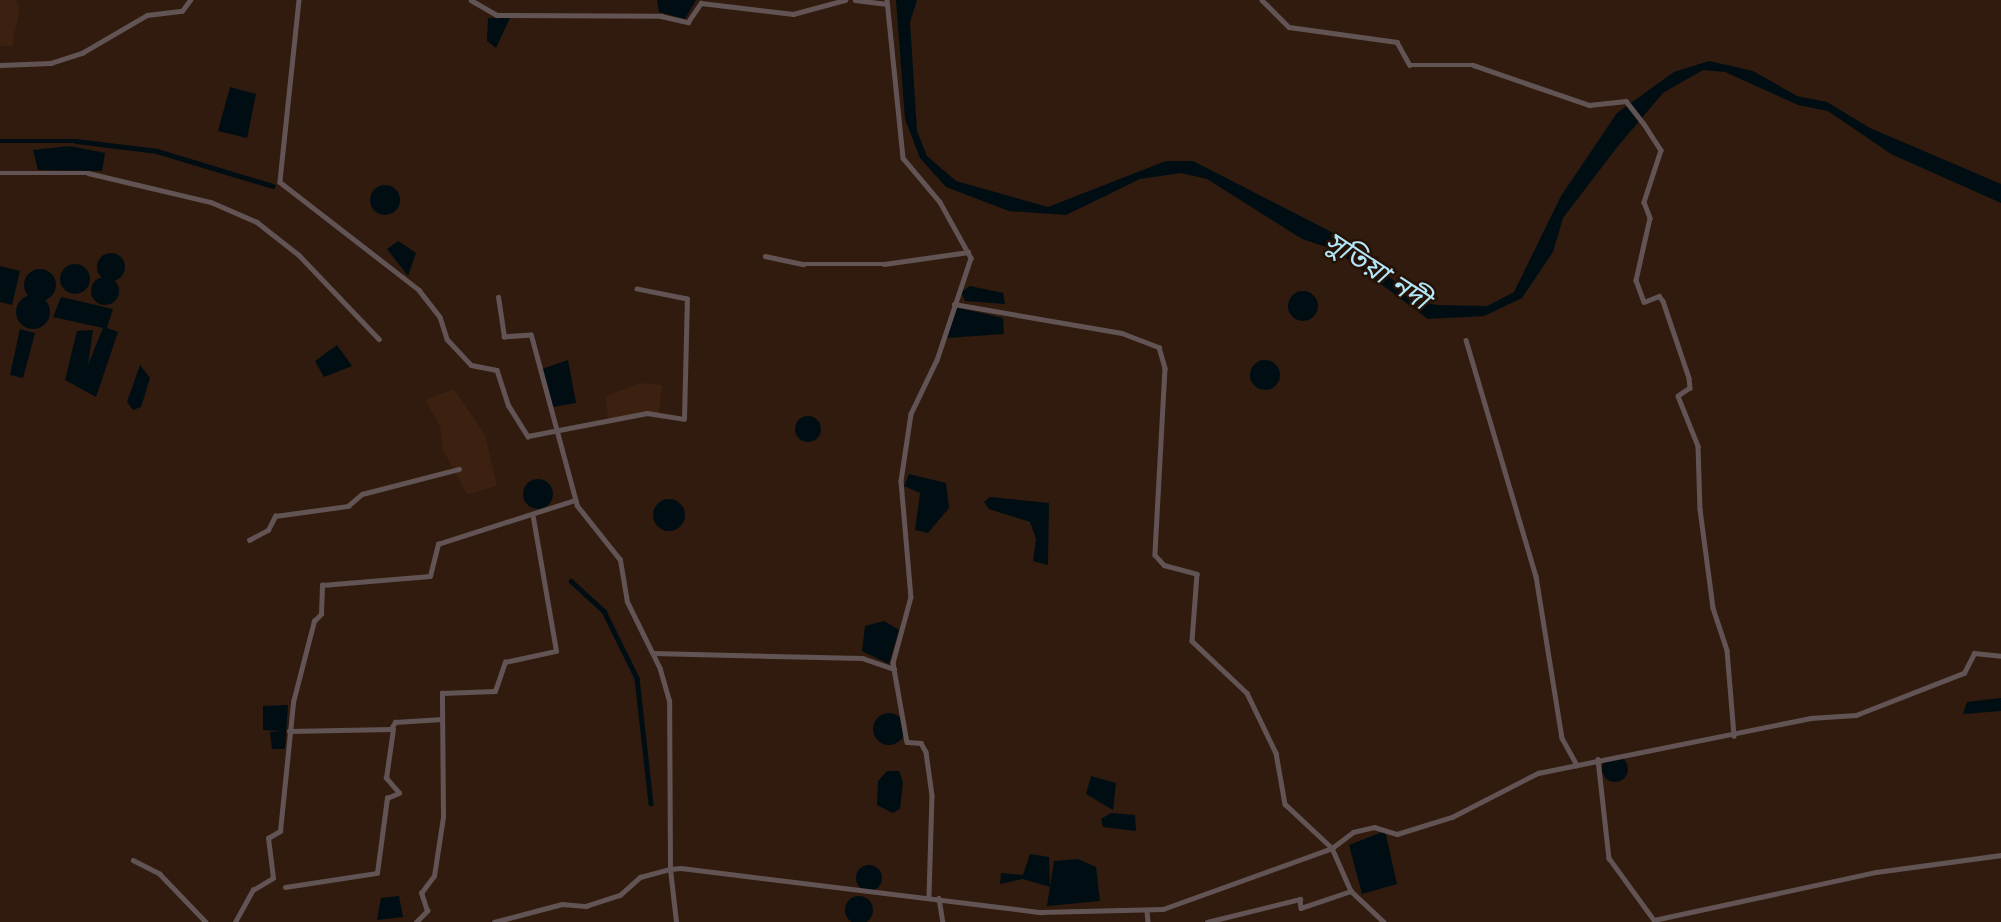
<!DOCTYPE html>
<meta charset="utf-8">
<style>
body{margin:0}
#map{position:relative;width:2001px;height:922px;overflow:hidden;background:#301b0e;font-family:Jost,"Noto Sans Bengali",sans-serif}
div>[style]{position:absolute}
.built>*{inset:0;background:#3d2110}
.water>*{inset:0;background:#000e14}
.round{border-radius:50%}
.canal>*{height:4.5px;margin:-2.25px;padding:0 2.25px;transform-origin:2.25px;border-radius:2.25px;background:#000e14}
.minor>*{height:4.5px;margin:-2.25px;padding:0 2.25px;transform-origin:2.25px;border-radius:2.25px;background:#625454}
span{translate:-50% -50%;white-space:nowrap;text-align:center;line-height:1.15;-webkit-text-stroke:5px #251105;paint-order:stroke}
.water-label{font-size:28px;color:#b2e7fa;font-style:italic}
</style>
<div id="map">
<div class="built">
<i style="clip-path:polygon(0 0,15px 0,20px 7px,12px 46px,0 46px)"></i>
<i style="clip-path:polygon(640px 383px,662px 385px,659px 413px,608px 421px,606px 396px)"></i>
<i style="clip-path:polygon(454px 389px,485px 435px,497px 486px,467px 494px,443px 450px,440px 426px,425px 400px)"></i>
</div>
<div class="water">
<i style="clip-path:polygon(657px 0,696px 0,685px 19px,659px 12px)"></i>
<i style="clip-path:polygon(896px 0,917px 0,910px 22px,917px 131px,927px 156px,956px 181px,1048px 207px,1166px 161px,1193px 161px,1349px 241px,1416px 300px,1436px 305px,1487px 306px,1514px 292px,1561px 196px,1617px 113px,1674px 72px,1709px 61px,1753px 71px,1797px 96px,1827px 102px,1870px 128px,2001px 184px,2001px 203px,1891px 154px,1828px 111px,1798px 105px,1725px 72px,1703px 70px,1663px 93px,1618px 146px,1563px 218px,1553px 252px,1522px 298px,1484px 316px,1428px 319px,1335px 250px,1302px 239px,1207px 179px,1181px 173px,1140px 179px,1066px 215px,1009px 211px,946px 187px,920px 158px,905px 119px)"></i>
<i style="clip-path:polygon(488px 18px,510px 18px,496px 48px,487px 41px)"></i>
<i style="clip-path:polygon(230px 87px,256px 94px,247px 138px,218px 131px)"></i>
<i style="clip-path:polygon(70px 146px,105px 153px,102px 171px,38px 170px,33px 150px)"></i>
<i class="round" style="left:370px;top:185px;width:30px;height:30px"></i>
<i style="clip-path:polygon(398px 241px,416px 253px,408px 276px,387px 249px)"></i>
<i class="round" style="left:97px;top:253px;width:28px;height:28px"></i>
<i class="round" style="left:60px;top:264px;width:30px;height:30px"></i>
<i style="clip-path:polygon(0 266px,20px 271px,12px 305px,0 302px)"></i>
<i class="round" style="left:24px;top:269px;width:32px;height:32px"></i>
<i class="round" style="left:91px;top:277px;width:28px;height:28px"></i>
<i style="clip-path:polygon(970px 286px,1003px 293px,1005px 304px,965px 301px,961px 292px)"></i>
<i class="round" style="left:1288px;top:291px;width:30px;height:30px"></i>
<i class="round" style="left:16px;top:295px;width:34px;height:34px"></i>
<i style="clip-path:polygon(61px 297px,113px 309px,107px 328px,118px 332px,96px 397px,65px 380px,77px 331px,93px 330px,88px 365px,103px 328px,53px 317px)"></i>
<i style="clip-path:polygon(955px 307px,1003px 318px,1004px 334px,946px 338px)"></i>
<i style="clip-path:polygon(20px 329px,35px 333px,23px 378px,10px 375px)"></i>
<i style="clip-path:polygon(337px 345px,352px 366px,324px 377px,315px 361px)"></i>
<i class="round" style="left:1250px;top:360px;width:30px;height:30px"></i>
<i style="clip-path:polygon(568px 360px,576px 403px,553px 407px,542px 369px)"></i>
<i style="clip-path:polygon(140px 365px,150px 378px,141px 407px,133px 410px,127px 402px)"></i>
<i class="round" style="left:795px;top:416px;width:26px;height:26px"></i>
<i style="clip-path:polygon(909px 474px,946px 483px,949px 508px,928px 533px,915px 530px,920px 493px,904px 486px)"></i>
<i class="round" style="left:523px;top:479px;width:30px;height:30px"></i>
<i style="clip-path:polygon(990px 497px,1049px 503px,1048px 565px,1033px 561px,1036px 539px,1030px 522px,989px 509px,984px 502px)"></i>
<i class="round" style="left:653px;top:499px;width:32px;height:32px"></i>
<i style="clip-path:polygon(884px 621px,899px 630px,889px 664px,862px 651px,865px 626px)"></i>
<i style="clip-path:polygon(2001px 698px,2001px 711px,1963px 714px,1967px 702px)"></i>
<i style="clip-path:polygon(288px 705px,285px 749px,272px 749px,270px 732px,281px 731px,263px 730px,263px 706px)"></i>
<i class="round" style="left:873px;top:713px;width:32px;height:32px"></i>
<i class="round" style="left:1602px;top:756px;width:26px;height:26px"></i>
<i style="clip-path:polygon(887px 771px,899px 771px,903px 782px,900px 809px,893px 813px,877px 805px,878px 781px)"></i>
<i style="clip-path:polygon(1091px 776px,1116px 783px,1113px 810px,1086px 794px)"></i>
<i style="clip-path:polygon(1111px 813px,1135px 815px,1136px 831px,1103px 827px,1101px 819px)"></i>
<i style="clip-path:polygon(1385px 831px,1397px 884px,1362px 894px,1349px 845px)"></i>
<i style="clip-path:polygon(1030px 854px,1049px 857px,1050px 887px,1023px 879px,1000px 884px,1001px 873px,1023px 875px)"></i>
<i style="clip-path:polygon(1078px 859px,1096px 867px,1100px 901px,1047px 906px,1054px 861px)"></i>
<i class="round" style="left:856px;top:865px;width:26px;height:26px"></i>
<i style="clip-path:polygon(399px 896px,403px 917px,377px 920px,381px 898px)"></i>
<i class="round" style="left:845px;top:896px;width:28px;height:28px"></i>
</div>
<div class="canal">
<i style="left:0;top:141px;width:76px"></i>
<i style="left:76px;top:141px;width:82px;rotate:7deg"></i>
<i style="left:157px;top:151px;width:121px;rotate:16.8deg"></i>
<i style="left:571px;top:581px;width:45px;rotate:42.3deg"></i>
<i style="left:604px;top:611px;width:75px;rotate:63.8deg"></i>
<i style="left:637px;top:678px;width:126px;rotate:83.6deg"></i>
</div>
<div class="minor">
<i style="left:299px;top:0;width:183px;rotate:96deg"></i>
<i style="left:280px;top:182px;width:176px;rotate:37.8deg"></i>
<i style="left:419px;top:290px;width:34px;rotate:52deg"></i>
<i style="left:440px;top:317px;width:23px;rotate:72deg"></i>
<i style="left:447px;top:339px;width:35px;rotate:47deg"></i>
<i style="left:471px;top:365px;width:26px;rotate:11deg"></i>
<i style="left:497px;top:370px;width:38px;rotate:72deg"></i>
<i style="left:509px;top:406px;width:36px;rotate:58deg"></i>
<i style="left:528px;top:436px;width:121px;rotate:-10.9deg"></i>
<i style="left:647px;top:413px;width:37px;rotate:9deg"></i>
<i style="left:684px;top:419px;width:120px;rotate:-88.6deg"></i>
<i style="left:687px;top:299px;width:51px;rotate:-168.7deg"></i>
<i style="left:471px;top:0;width:30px;rotate:30deg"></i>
<i style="left:497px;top:15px;width:164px;rotate:0.3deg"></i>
<i style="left:661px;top:16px;width:28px;rotate:13deg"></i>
<i style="left:688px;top:22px;width:23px;rotate:-56deg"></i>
<i style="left:701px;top:3px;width:93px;rotate:6.8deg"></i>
<i style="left:793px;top:14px;width:54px;rotate:-15.1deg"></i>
<i style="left:855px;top:0;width:32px;rotate:7deg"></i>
<i style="left:887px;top:0;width:159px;rotate:84.2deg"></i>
<i style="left:903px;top:158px;width:57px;rotate:49.9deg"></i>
<i style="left:940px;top:202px;width:64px;rotate:61deg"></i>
<i style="left:971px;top:258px;width:108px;rotate:108.4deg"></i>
<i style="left:937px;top:360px;width:60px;rotate:115.7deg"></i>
<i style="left:911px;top:414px;width:68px;rotate:98.5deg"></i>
<i style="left:901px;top:481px;width:116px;rotate:85.1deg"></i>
<i style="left:911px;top:597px;width:68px;rotate:105.3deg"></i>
<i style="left:893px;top:663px;width:80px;rotate:80deg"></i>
<i style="left:907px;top:742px;width:14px;rotate:4deg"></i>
<i style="left:921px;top:743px;width:10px;rotate:61deg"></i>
<i style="left:926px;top:752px;width:43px;rotate:82.1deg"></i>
<i style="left:932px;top:795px;width:102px;rotate:91.7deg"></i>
<i style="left:1262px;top:0;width:38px;rotate:45deg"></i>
<i style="left:1289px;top:27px;width:109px;rotate:7.9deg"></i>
<i style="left:1397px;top:42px;width:26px;rotate:61deg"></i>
<i style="left:1410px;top:65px;width:63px"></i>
<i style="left:1473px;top:65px;width:123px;rotate:19deg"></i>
<i style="left:1589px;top:105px;width:37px;rotate:-6deg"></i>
<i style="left:1626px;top:101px;width:29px;rotate:52deg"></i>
<i style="left:1644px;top:124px;width:31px;rotate:57deg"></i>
<i style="left:1661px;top:150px;width:55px;rotate:108.1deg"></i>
<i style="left:1644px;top:202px;width:17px;rotate:69deg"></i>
<i style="left:1650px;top:218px;width:64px;rotate:102.7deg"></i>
<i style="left:1636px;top:280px;width:23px;rotate:70deg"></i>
<i style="left:1644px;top:302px;width:16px;rotate:-22deg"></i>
<i style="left:1659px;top:296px;width:6px;rotate:51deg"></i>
<i style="left:1663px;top:301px;width:81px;rotate:71.3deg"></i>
<i style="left:1689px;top:378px;width:10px;rotate:84deg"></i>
<i style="left:1690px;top:388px;width:14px;rotate:146deg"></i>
<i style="left:1678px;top:396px;width:54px;rotate:68.2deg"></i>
<i style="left:1698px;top:446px;width:63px;rotate:88.2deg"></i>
<i style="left:1700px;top:509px;width:100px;rotate:82.5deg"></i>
<i style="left:1713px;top:608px;width:44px;rotate:71.6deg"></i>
<i style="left:1727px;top:650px;width:86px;rotate:85.3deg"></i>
<i style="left:0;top:65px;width:51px;rotate:-2.2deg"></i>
<i style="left:51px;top:63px;width:33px;rotate:-18deg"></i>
<i style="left:82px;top:53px;width:75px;rotate:-30.3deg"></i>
<i style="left:147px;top:15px;width:35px;rotate:-7deg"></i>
<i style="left:182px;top:11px;width:14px;rotate:-54deg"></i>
<i style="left:0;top:173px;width:88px"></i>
<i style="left:88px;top:173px;width:126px;rotate:13.3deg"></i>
<i style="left:211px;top:202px;width:50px;rotate:23.5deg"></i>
<i style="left:257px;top:222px;width:53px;rotate:38.2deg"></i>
<i style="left:299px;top:255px;width:116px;rotate:46.4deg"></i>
<i style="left:765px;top:256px;width:39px;rotate:12deg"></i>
<i style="left:803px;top:264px;width:81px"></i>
<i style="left:884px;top:264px;width:85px;rotate:-8.1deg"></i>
<i style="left:954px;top:304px;width:170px;rotate:9.8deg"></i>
<i style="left:1122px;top:333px;width:40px;rotate:21deg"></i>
<i style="left:1159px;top:347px;width:22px;rotate:74deg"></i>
<i style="left:1165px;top:368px;width:187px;rotate:93.1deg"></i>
<i style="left:1155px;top:555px;width:13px;rotate:48deg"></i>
<i style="left:1164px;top:565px;width:34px;rotate:15deg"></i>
<i style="left:1197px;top:574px;width:67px;rotate:94.3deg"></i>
<i style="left:1192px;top:641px;width:76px;rotate:43.4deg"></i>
<i style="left:1247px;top:693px;width:67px;rotate:64.2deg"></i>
<i style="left:1276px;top:753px;width:52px;rotate:80deg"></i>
<i style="left:1285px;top:804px;width:64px;rotate:43.1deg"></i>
<i style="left:1332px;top:848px;width:47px;rotate:66.2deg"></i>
<i style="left:1351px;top:891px;width:45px;rotate:43.2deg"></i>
<i style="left:1466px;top:340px;width:246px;rotate:73.5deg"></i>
<i style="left:1536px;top:576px;width:164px;rotate:80.9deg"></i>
<i style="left:1562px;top:738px;width:31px;rotate:61deg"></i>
<i style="left:249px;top:540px;width:21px;rotate:-28deg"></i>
<i style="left:268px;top:530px;width:16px;rotate:-63deg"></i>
<i style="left:275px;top:516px;width:74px;rotate:-7.8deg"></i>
<i style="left:348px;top:506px;width:18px;rotate:-41deg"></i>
<i style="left:362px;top:494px;width:100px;rotate:-14.5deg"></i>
<i style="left:653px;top:653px;width:209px;rotate:1.4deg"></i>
<i style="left:862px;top:658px;width:34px;rotate:19deg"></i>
<i style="left:289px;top:731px;width:102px;rotate:-1.1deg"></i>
<i style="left:391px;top:729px;width:8px;rotate:-60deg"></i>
<i style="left:395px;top:722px;width:47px;rotate:-3.7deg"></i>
<i style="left:1598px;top:759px;width:100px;rotate:83.7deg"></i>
<i style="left:1609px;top:858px;width:77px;rotate:54deg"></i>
<i style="left:1654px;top:920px;width:227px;rotate:-12.2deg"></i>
<i style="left:1876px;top:872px;width:126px;rotate:-7.7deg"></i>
<i style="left:133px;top:860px;width:30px;rotate:27deg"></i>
<i style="left:160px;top:874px;width:66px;rotate:46.2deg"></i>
<i style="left:285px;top:887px;width:93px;rotate:-8.7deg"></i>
<i style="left:377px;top:873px;width:76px;rotate:-82.4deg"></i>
<i style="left:387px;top:798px;width:13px;rotate:-23deg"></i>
<i style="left:399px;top:793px;width:20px;rotate:-131deg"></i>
<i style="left:386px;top:778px;width:49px;rotate:-81.9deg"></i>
<i style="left:939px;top:898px;width:24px;rotate:81deg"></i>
<i style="left:1147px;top:911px;width:11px;rotate:85deg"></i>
<i style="left:235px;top:922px;width:37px;rotate:-61deg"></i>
<i style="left:253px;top:890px;width:23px;rotate:-31deg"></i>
<i style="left:273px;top:878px;width:40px;rotate:-97.1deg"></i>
<i style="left:268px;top:838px;width:14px;rotate:-30deg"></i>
<i style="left:280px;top:831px;width:130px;rotate:-84.2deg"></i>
<i style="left:293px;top:702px;width:84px;rotate:-75.5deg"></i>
<i style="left:314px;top:621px;width:10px;rotate:-45deg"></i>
<i style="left:321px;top:614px;width:29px;rotate:-88deg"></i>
<i style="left:322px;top:585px;width:108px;rotate:-4.8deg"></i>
<i style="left:430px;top:576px;width:33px;rotate:-76deg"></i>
<i style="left:438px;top:544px;width:144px;rotate:-17.8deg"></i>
<i style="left:416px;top:922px;width:16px;rotate:-45deg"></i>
<i style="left:427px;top:911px;width:19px;rotate:-108deg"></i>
<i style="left:421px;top:893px;width:21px;rotate:-53deg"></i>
<i style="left:434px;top:876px;width:60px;rotate:-81.3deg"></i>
<i style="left:443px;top:817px;width:124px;rotate:-90.5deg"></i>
<i style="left:442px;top:693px;width:53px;rotate:-2.2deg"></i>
<i style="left:495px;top:691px;width:31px;rotate:-71deg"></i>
<i style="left:505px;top:662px;width:52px;rotate:-12.2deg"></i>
<i style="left:556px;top:651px;width:135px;rotate:-99.8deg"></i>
<i style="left:494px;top:922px;width:70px;rotate:-14.8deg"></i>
<i style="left:562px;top:904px;width:24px;rotate:5deg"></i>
<i style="left:586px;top:906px;width:36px;rotate:-18deg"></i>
<i style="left:620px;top:895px;width:27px;rotate:-42deg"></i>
<i style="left:640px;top:877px;width:31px;rotate:-15deg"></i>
<i style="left:670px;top:869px;width:168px;rotate:-90.3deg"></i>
<i style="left:669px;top:701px;width:33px;rotate:-106deg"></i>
<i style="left:660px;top:669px;width:75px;rotate:-116.2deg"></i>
<i style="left:627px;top:602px;width:43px;rotate:-99.5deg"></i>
<i style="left:620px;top:560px;width:69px;rotate:-128.5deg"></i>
<i style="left:577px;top:506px;width:177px;rotate:-105.1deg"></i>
<i style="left:531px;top:335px;width:27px;rotate:176deg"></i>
<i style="left:504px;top:337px;width:40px;rotate:-98.5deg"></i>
<i style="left:676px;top:922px;width:53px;rotate:-96.5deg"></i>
<i style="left:670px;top:869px;width:11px;rotate:-5deg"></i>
<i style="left:681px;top:868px;width:362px;rotate:7deg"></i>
<i style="left:1040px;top:912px;width:123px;rotate:-1.4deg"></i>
<i style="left:1163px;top:909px;width:180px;rotate:-19.8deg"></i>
<i style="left:1332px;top:848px;width:26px;rotate:-37deg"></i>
<i style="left:1353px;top:832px;width:22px;rotate:-13deg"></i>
<i style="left:1374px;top:827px;width:24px;rotate:17deg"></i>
<i style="left:1397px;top:834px;width:58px;rotate:-17.2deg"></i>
<i style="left:1452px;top:817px;width:97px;rotate:-27.1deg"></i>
<i style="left:1538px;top:773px;width:278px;rotate:-11.4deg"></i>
<i style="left:1810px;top:718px;width:46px;rotate:-3.7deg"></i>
<i style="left:1856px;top:715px;width:116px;rotate:-21.3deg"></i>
<i style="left:1964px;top:673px;width:22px;rotate:-63deg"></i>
<i style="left:1974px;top:653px;width:27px;rotate:6deg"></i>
<i style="left:1207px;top:922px;width:96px;rotate:-13.9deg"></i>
<i style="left:1300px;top:899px;width:9px;rotate:84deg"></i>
<i style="left:1301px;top:908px;width:53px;rotate:-18.8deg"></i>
</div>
<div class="water-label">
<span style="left:1377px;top:271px;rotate:33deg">সুতিয়া নদী</span>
</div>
</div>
